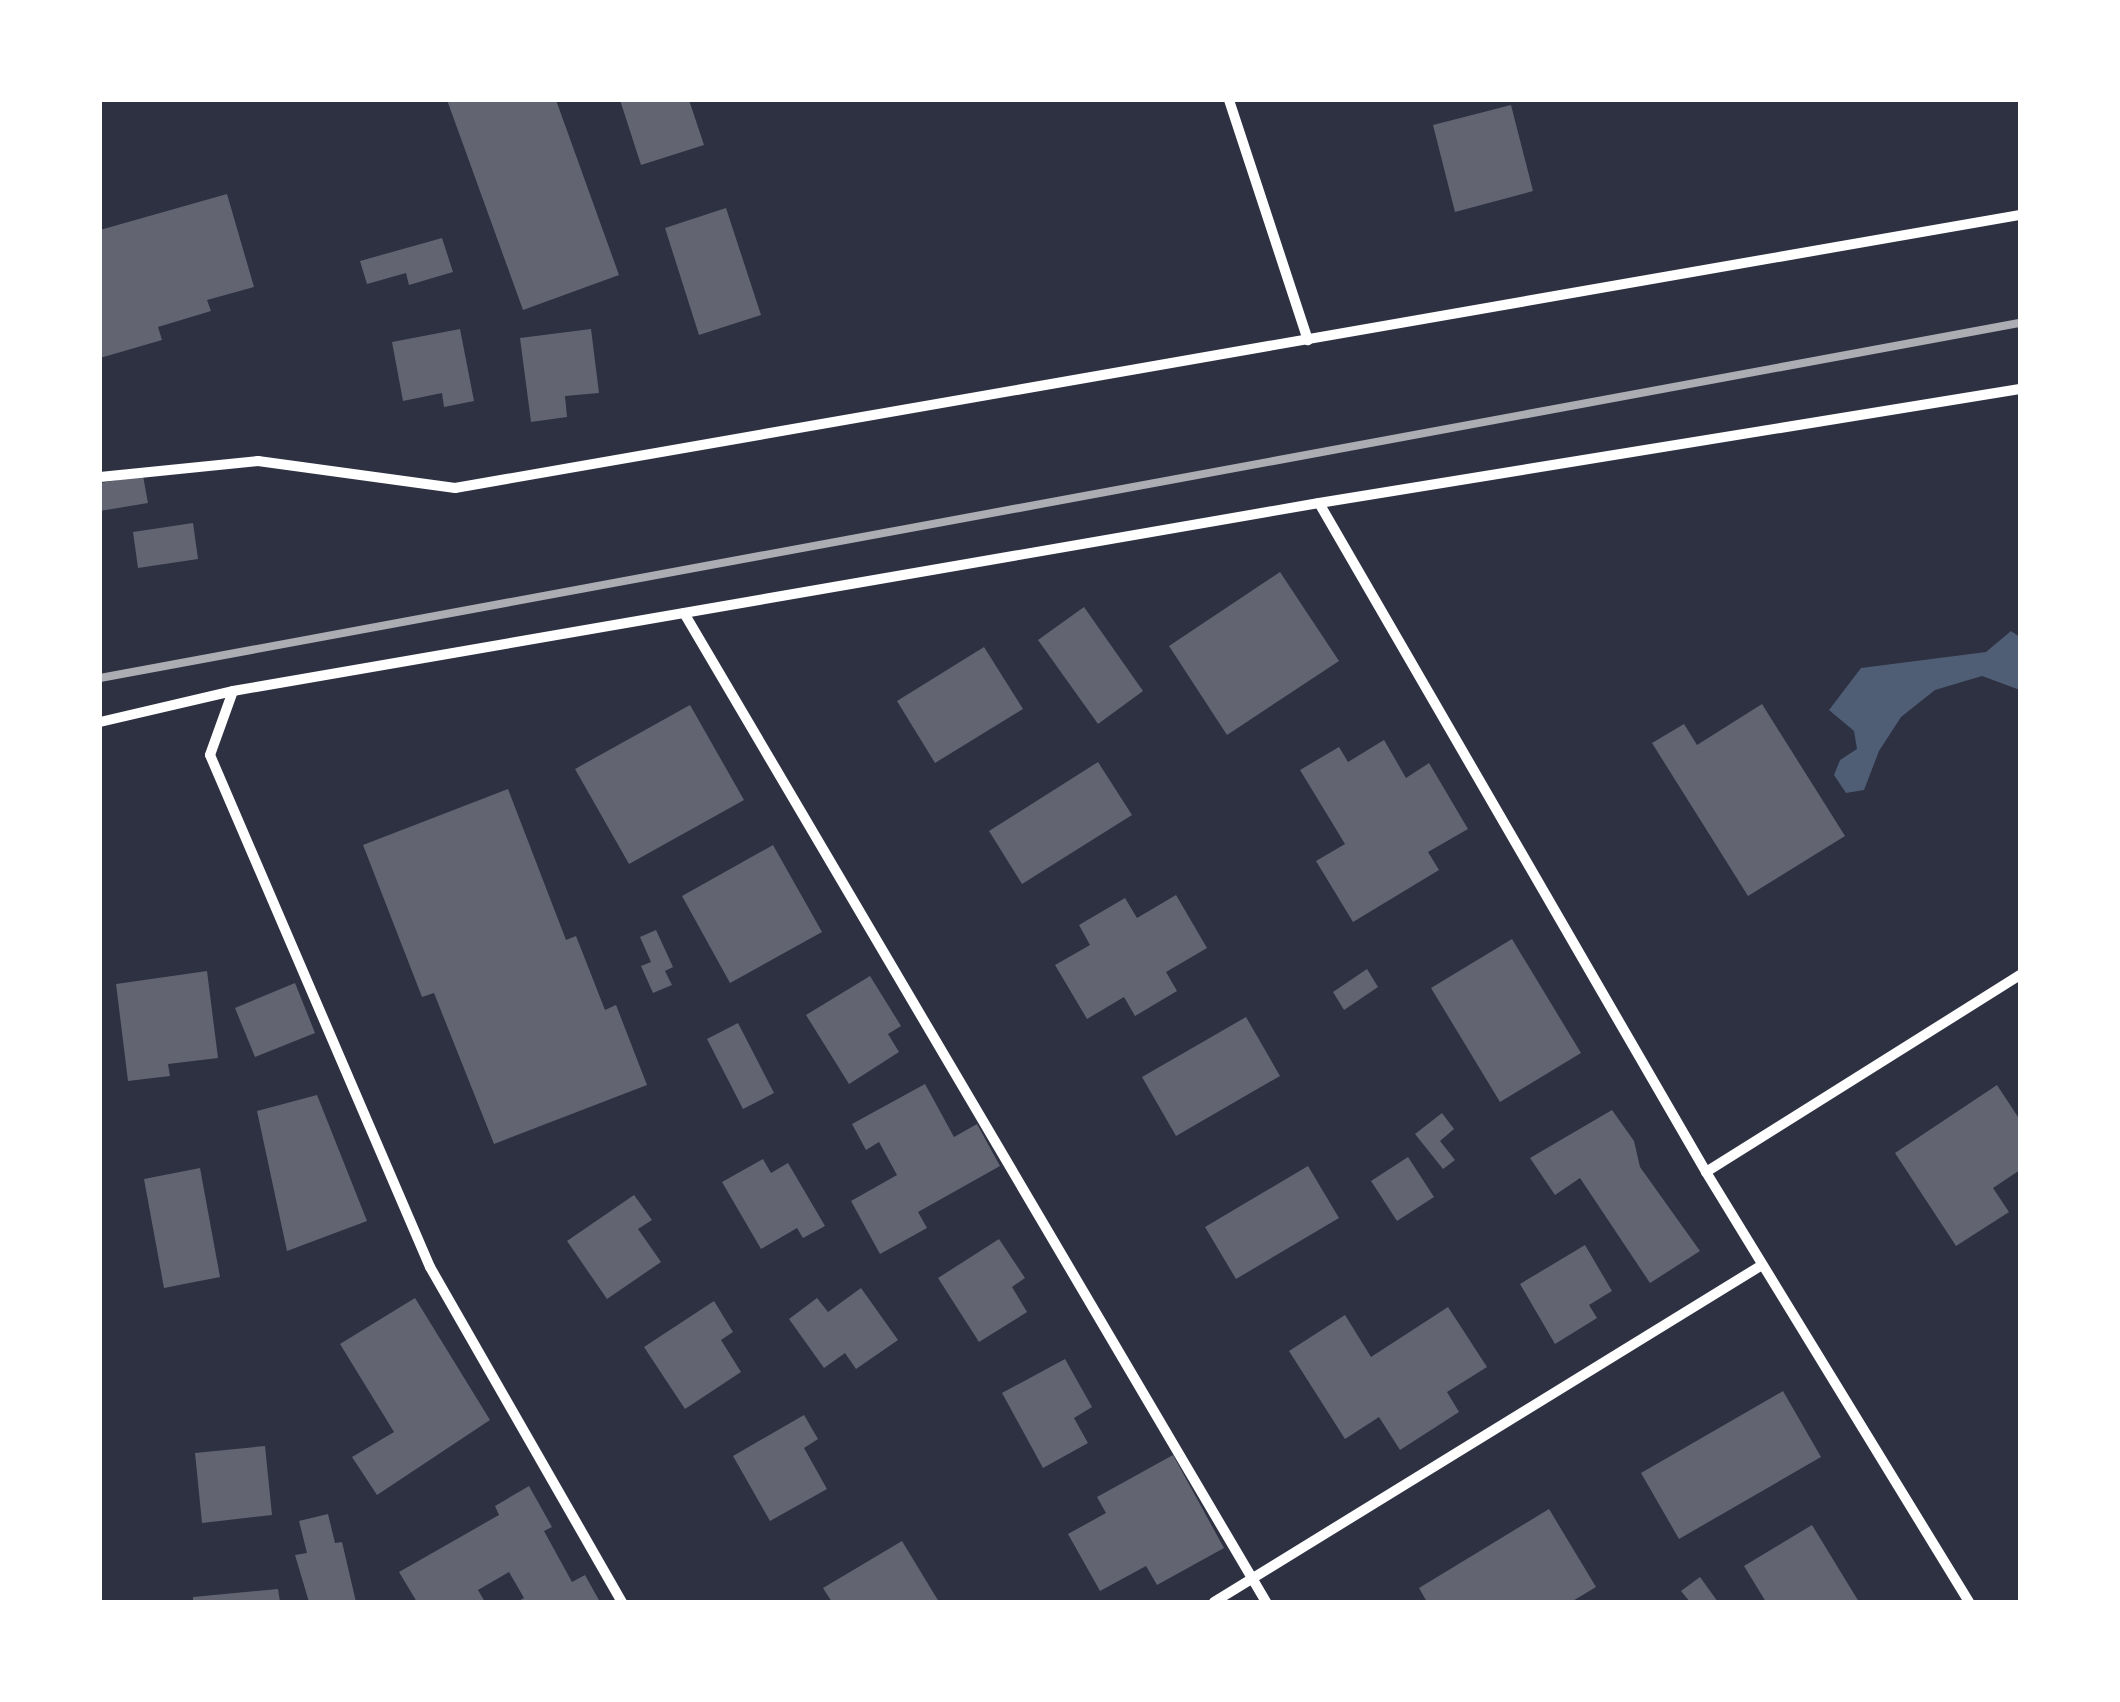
<!DOCTYPE html>
<style>
body{margin:0}
#map{position:relative;width:2120px;height:1702px;overflow:hidden;background:#2d3142;font-family:"Archivo Narrow",sans-serif}
div>[style]{position:absolute}
.water>*{inset:0;background:#4f5d75}
.building>*{inset:0;background:#626471}
.minor>*{height:10px;margin:-5px;padding:0 5px;transform-origin:5px;border-radius:5px;background:#fff}
.rail>*{height:8px;margin:-4px;padding:0 4px;transform-origin:4px;border-radius:4px;background:#abadb3}
span{translate:-50% -50%;white-space:nowrap;text-align:center;line-height:1.15;-webkit-text-stroke:8px #fff;paint-order:stroke}
.frame{position:absolute;inset:0;border:102px solid #fff;pointer-events:none}
</style>
<div id="map">
<div class="water">
<i style="clip-path:polygon(2011px 631px,2020px 637px,2020px 690px,1982px 676px,1935px 690px,1901px 717px,1879px 751px,1864px 790px,1846px 793px,1834px 775px,1840px 760px,1857px 749px,1854px 731px,1829px 710px,1861px 668px,1986px 652px)"></i>
</div>
<div class="building">
<i style="clip-path:polygon(447px 100px,556px 100px,619px 275px,523px 310px)"></i>
<i style="clip-path:polygon(620px 100px,689px 100px,704px 145px,641px 165px)"></i>
<i style="clip-path:polygon(1511px 105px,1533px 191px,1455px 212px,1433px 125px)"></i>
<i style="clip-path:polygon(227px 194px,254px 287px,207px 300px,211px 311px,158px 327px,162px 340px,100px 358px,100px 230px)"></i>
<i style="clip-path:polygon(726px 208px,761px 315px,699px 335px,665px 228px)"></i>
<i style="clip-path:polygon(442px 238px,453px 272px,409px 285px,406px 273px,367px 284px,360px 261px)"></i>
<i style="clip-path:polygon(460px 329px,474px 401px,444px 407px,442px 393px,403px 401px,392px 342px)"></i>
<i style="clip-path:polygon(591px 329px,599px 393px,565px 396px,567px 417px,531px 422px,520px 338px)"></i>
<i style="clip-path:polygon(143px 476px,148px 503px,100px 511px,100px 483px)"></i>
<i style="clip-path:polygon(193px 523px,198px 559px,138px 568px,133px 532px)"></i>
<i style="clip-path:polygon(1280px 572px,1339px 661px,1227px 735px,1169px 646px)"></i>
<i style="clip-path:polygon(1084px 607px,1143px 691px,1098px 724px,1038px 640px)"></i>
<i style="clip-path:polygon(984px 647px,1023px 709px,935px 763px,897px 701px)"></i>
<i style="clip-path:polygon(1762px 704px,1845px 836px,1748px 896px,1652px 743px,1684px 724px,1697px 745px)"></i>
<i style="clip-path:polygon(690px 705px,744px 800px,629px 864px,575px 769px)"></i>
<i style="clip-path:polygon(1384px 740px,1406px 778px,1429px 763px,1468px 829px,1428px 852px,1439px 870px,1353px 922px,1316px 861px,1345px 844px,1300px 770px,1339px 747px,1348px 762px)"></i>
<i style="clip-path:polygon(1098px 762px,1132px 815px,1022px 884px,989px 831px)"></i>
<i style="clip-path:polygon(508px 789px,566px 940px,576px 936px,605px 1010px,616px 1005px,647px 1085px,494px 1144px,434px 993px,422px 997px,363px 845px)"></i>
<i style="clip-path:polygon(773px 845px,822px 932px,730px 983px,682px 896px)"></i>
<i style="clip-path:polygon(1176px 895px,1207px 948px,1166px 972px,1177px 991px,1135px 1016px,1124px 997px,1087px 1019px,1055px 965px,1090px 945px,1079px 925px,1125px 898px,1137px 918px)"></i>
<i style="clip-path:polygon(656px 930px,673px 967px,665px 971px,672px 985px,653px 993px,641px 966px,651px 962px,640px 937px)"></i>
<i style="clip-path:polygon(1512px 939px,1581px 1053px,1500px 1102px,1431px 988px)"></i>
<i style="clip-path:polygon(1367px 969px,1378px 987px,1344px 1010px,1333px 992px)"></i>
<i style="clip-path:polygon(207px 971px,218px 1058px,168px 1064px,170px 1076px,128px 1081px,116px 984px)"></i>
<i style="clip-path:polygon(870px 976px,901px 1026px,888px 1034px,899px 1052px,849px 1084px,806px 1015px)"></i>
<i style="clip-path:polygon(295px 983px,315px 1033px,255px 1057px,235px 1008px)"></i>
<i style="clip-path:polygon(1246px 1017px,1280px 1076px,1176px 1136px,1142px 1077px)"></i>
<i style="clip-path:polygon(738px 1023px,774px 1093px,743px 1109px,707px 1039px)"></i>
<i style="clip-path:polygon(925px 1084px,954px 1137px,977px 1124px,1000px 1166px,918px 1212px,927px 1228px,880px 1254px,851px 1201px,897px 1175px,879px 1142px,866px 1150px,852px 1124px)"></i>
<i style="clip-path:polygon(1997px 1085px,2020px 1120px,2020px 1170px,1993px 1188px,2009px 1212px,1956px 1246px,1895px 1153px)"></i>
<i style="clip-path:polygon(317px 1095px,367px 1221px,287px 1251px,257px 1111px)"></i>
<i style="clip-path:polygon(1612px 1110px,1634px 1141px,1640px 1167px,1700px 1251px,1650px 1283px,1580px 1178px,1555px 1195px,1530px 1158px)"></i>
<i style="clip-path:polygon(1442px 1113px,1454px 1129px,1440px 1141px,1455px 1160px,1443px 1169px,1415px 1134px)"></i>
<i style="clip-path:polygon(1408px 1157px,1434px 1197px,1397px 1221px,1371px 1181px)"></i>
<i style="clip-path:polygon(763px 1159px,771px 1173px,788px 1163px,825px 1226px,803px 1238px,797px 1228px,761px 1249px,722px 1182px)"></i>
<i style="clip-path:polygon(1308px 1166px,1339px 1218px,1236px 1279px,1205px 1227px)"></i>
<i style="clip-path:polygon(200px 1168px,220px 1277px,164px 1288px,144px 1179px)"></i>
<i style="clip-path:polygon(634px 1195px,652px 1220px,638px 1229px,661px 1262px,607px 1299px,567px 1241px)"></i>
<i style="clip-path:polygon(999px 1239px,1025px 1278px,1012px 1287px,1027px 1312px,979px 1342px,938px 1278px)"></i>
<i style="clip-path:polygon(1585px 1245px,1612px 1291px,1589px 1305px,1597px 1318px,1555px 1344px,1520px 1284px)"></i>
<i style="clip-path:polygon(861px 1288px,898px 1340px,856px 1369px,845px 1353px,824px 1368px,789px 1319px,817px 1298px,828px 1312px)"></i>
<i style="clip-path:polygon(415px 1298px,490px 1420px,377px 1495px,352px 1457px,394px 1432px,340px 1344px)"></i>
<i style="clip-path:polygon(714px 1301px,733px 1332px,721px 1340px,741px 1372px,685px 1409px,644px 1347px)"></i>
<i style="clip-path:polygon(1448px 1307px,1487px 1367px,1447px 1392px,1459px 1412px,1400px 1450px,1379px 1417px,1345px 1439px,1289px 1351px,1345px 1315px,1371px 1357px)"></i>
<i style="clip-path:polygon(1065px 1359px,1092px 1407px,1074px 1418px,1088px 1443px,1043px 1468px,1002px 1393px)"></i>
<i style="clip-path:polygon(1783px 1391px,1821px 1457px,1679px 1539px,1641px 1473px)"></i>
<i style="clip-path:polygon(804px 1415px,818px 1439px,804px 1448px,827px 1489px,770px 1521px,733px 1456px)"></i>
<i style="clip-path:polygon(265px 1446px,272px 1515px,202px 1523px,195px 1453px)"></i>
<i style="clip-path:polygon(1173px 1455px,1224px 1548px,1157px 1585px,1146px 1566px,1100px 1591px,1068px 1534px,1106px 1513px,1097px 1497px)"></i>
<i style="clip-path:polygon(529px 1486px,552px 1527px,544px 1531px,572px 1582px,585px 1575px,600px 1602px,517px 1602px,524px 1598px,509px 1572px,478px 1590px,485px 1602px,417px 1602px,399px 1572px,499px 1515px,495px 1506px)"></i>
<i style="clip-path:polygon(1549px 1509px,1596px 1587px,1571px 1602px,1427px 1602px,1419px 1588px)"></i>
<i style="clip-path:polygon(328px 1514px,335px 1543px,342px 1542px,356px 1602px,309px 1602px,295px 1555px,307px 1553px,299px 1521px)"></i>
<i style="clip-path:polygon(1812px 1525px,1859px 1602px,1766px 1602px,1744px 1566px)"></i>
<i style="clip-path:polygon(902px 1541px,939px 1602px,832px 1602px,823px 1588px)"></i>
<i style="clip-path:polygon(1700px 1577px,1718px 1602px,1690px 1602px,1681px 1591px)"></i>
<i style="clip-path:polygon(278px 1589px,280px 1602px,193px 1602px,193px 1597px)"></i>
</div>
<div class="minor">
<i style="left:1229px;top:100px;width:253px;rotate:71.8deg"></i>
<i style="left:100px;top:477px;width:159px;rotate:-5.8deg"></i>
<i style="left:258px;top:461px;width:199px;rotate:7.8deg"></i>
<i style="left:455px;top:488px;width:1589px;rotate:-9.9deg"></i>
<i style="left:1319px;top:503px;width:773px;rotate:59.95deg"></i>
<i style="left:1706px;top:1172px;width:504px;rotate:58.55deg"></i>
<i style="left:684px;top:613px;width:1148px;rotate:59.52deg"></i>
<i style="left:233px;top:691px;width:68px;rotate:109.8deg"></i>
<i style="left:210px;top:755px;width:557px;rotate:66.75deg"></i>
<i style="left:430px;top:1267px;width:386px;rotate:60.2deg"></i>
<i style="left:100px;top:722px;width:137px;rotate:-13.1deg"></i>
<i style="left:233px;top:691px;width:1102px;rotate:-9.82deg"></i>
<i style="left:1319px;top:503px;width:710px;rotate:-9.24deg"></i>
<i style="left:1706px;top:1172px;width:371px;rotate:-32.1deg"></i>
<i style="left:1214px;top:1602px;width:643px;rotate:-31.59deg"></i>
</div>
<div class="rail">
<i style="left:100px;top:678px;width:1953px;rotate:-10.48deg"></i>
</div>
<div class="frame"></div>
</div>
